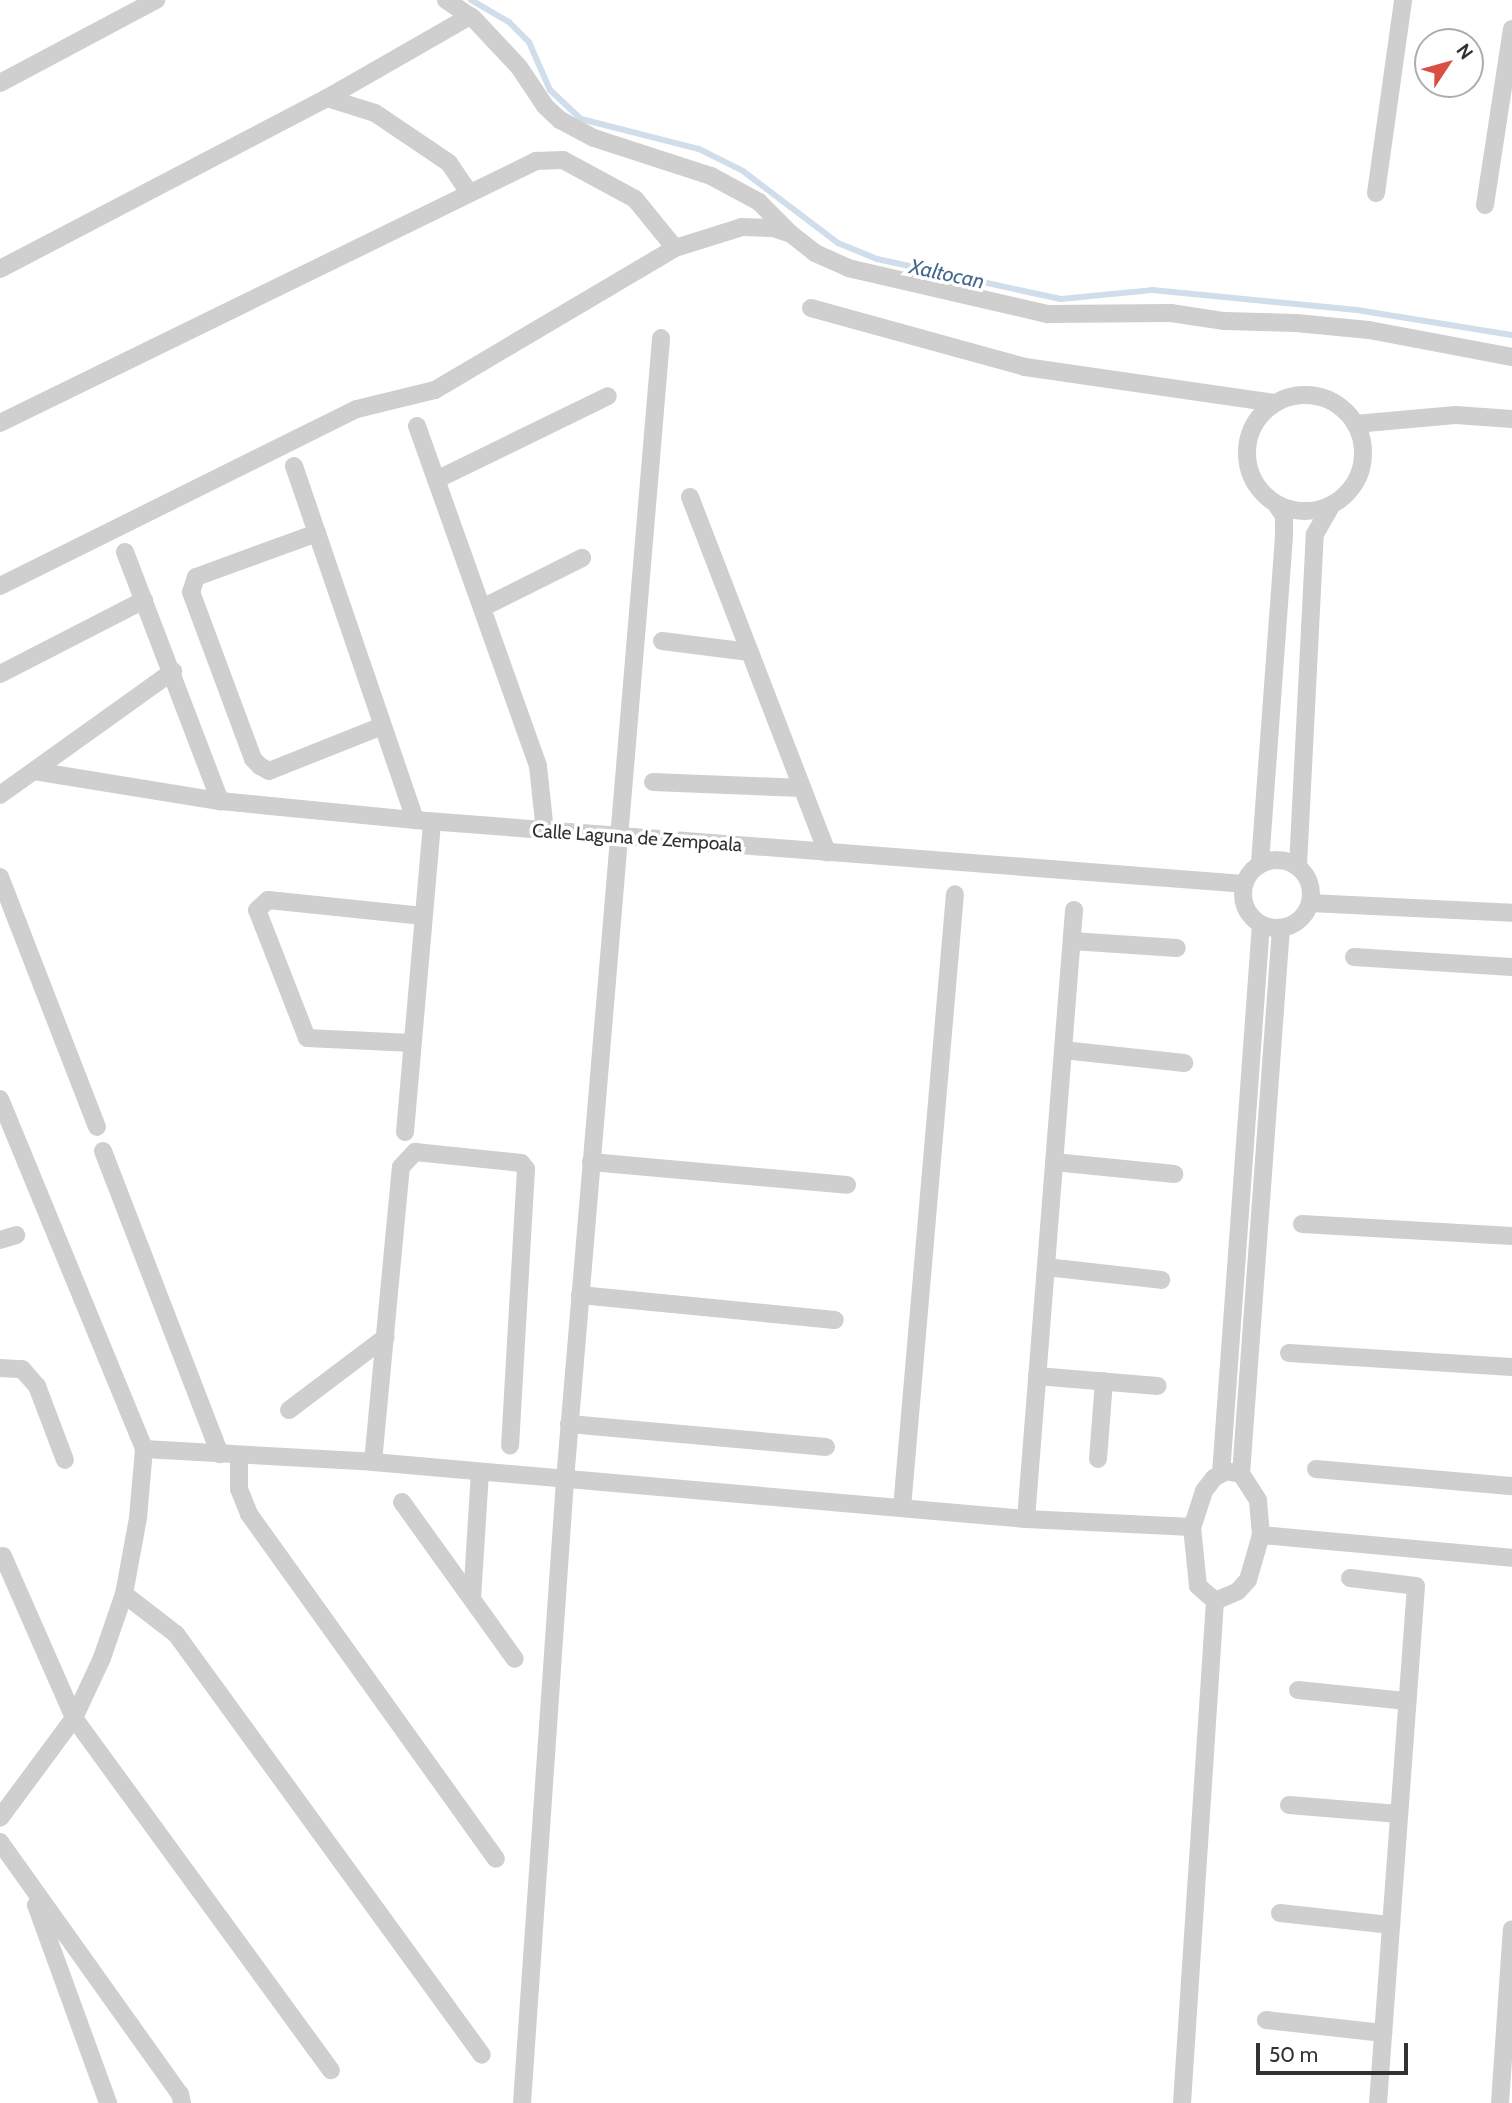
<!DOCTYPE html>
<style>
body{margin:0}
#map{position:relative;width:1512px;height:2103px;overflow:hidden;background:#fff;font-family:Cabin,sans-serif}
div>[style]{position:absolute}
.stream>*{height:6px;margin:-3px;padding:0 3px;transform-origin:3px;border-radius:3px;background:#d0ddeb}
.minor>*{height:18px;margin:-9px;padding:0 9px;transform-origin:9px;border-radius:9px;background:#cfcfcf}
.minor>.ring{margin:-9px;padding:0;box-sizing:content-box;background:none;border:18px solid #cfcfcf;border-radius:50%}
span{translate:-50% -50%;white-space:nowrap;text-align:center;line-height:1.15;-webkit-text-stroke:7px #fff;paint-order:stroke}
.street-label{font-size:19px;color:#323232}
.water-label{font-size:21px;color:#456890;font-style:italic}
.north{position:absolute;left:1414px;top:28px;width:70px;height:70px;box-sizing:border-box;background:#fff;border:2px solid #adadad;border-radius:50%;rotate:54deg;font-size:19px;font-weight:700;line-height:28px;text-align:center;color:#323232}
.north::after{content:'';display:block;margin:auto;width:24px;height:32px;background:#da4e44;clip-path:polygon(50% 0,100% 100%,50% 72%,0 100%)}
.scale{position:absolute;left:1256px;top:2043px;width:152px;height:32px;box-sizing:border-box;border:4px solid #323232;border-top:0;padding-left:9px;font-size:21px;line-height:24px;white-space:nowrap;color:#323232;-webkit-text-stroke:5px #fff;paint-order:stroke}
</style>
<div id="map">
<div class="stream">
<i style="left:471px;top:0;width:44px;rotate:30.1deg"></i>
<i style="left:509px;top:22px;width:28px;rotate:45deg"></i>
<i style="left:529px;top:42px;width:52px;rotate:66.4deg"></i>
<i style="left:550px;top:90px;width:42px;rotate:43.1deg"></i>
<i style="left:581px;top:119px;width:122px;rotate:14.3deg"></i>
<i style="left:699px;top:149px;width:49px;rotate:26.6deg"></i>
<i style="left:743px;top:171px;width:119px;rotate:37.2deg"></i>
<i style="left:838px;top:243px;width:42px;rotate:22.3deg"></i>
<i style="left:877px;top:259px;width:188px;rotate:12.3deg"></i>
<i style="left:1061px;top:299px;width:91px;rotate:-5.6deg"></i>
<i style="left:1152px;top:290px;width:206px;rotate:5.6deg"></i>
<i style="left:1357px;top:310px;width:157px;rotate:9.2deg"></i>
</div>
<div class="minor">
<i style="left:446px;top:0;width:32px;rotate:34deg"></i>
<i style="left:473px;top:18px;width:67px;rotate:46.8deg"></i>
<i style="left:519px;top:67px;width:47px;rotate:56.3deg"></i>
<i style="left:545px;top:106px;width:21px;rotate:43deg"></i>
<i style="left:560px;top:120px;width:38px;rotate:28deg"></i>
<i style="left:594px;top:138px;width:123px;rotate:18deg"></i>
<i style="left:711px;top:176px;width:55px;rotate:28.4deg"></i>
<i style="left:759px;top:202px;width:41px;rotate:45deg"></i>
<i style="left:0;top:83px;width:177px;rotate:-28deg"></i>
<i style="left:327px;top:98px;width:50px;rotate:17.4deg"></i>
<i style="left:375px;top:113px;width:89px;rotate:34deg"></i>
<i style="left:449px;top:163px;width:36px;rotate:56deg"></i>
<i style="left:1376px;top:193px;width:195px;rotate:-82deg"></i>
<i style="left:1485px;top:205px;width:178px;rotate:-81.3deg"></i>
<i style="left:0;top:269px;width:369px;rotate:-27.6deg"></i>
<i style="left:327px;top:98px;width:165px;rotate:-29.8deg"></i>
<i style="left:811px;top:308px;width:222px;rotate:15.4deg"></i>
<i style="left:1025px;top:367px;width:253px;rotate:8.2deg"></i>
<i class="ring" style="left:1247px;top:395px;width:98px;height:98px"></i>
<i style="left:0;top:423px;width:597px;rotate:-26.05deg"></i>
<i style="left:536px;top:161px;width:27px;rotate:-2deg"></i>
<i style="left:563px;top:160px;width:82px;rotate:28.4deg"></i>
<i style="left:635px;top:199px;width:63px;rotate:50.8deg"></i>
<i style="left:1355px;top:424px;width:101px;rotate:-5.1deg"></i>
<i style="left:1456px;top:415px;width:56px;rotate:4.1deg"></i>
<i style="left:417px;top:426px;width:361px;rotate:70.4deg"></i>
<i style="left:538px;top:766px;width:66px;rotate:83.9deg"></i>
<i style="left:294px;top:466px;width:374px;rotate:71.1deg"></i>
<i style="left:436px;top:480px;width:191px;rotate:-26deg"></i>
<i style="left:690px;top:497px;width:381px;rotate:68.9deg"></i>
<i style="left:317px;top:533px;width:129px;rotate:160deg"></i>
<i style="left:196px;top:577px;width:16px;rotate:108deg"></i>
<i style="left:191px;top:592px;width:178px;rotate:69.6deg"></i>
<i style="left:253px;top:759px;width:10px;rotate:45deg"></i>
<i style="left:260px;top:766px;width:10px;rotate:29deg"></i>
<i style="left:269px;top:771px;width:122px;rotate:-21.7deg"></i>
<i style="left:125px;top:552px;width:267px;rotate:69.1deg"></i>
<i style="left:0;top:586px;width:398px;rotate:-26.4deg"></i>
<i style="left:357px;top:409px;width:80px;rotate:-13.7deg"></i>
<i style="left:435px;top:390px;width:279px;rotate:-30.6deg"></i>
<i style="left:675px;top:248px;width:70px;rotate:-17.4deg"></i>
<i style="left:742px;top:227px;width:31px;rotate:2deg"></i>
<i style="left:773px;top:228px;width:19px;rotate:18deg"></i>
<i style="left:791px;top:234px;width:31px;rotate:38deg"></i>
<i style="left:815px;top:253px;width:36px;rotate:24deg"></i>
<i style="left:848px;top:268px;width:205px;rotate:13deg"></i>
<i style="left:1048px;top:314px;width:123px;rotate:-0.5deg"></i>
<i style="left:1171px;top:313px;width:54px;rotate:8.6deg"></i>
<i style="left:1224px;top:321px;width:72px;rotate:1.6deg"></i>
<i style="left:1296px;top:323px;width:73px;rotate:5.5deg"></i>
<i style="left:1369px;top:330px;width:146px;rotate:10.7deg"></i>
<i style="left:482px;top:608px;width:112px;rotate:-26.6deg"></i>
<i style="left:662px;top:641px;width:88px;rotate:7.2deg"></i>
<i style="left:0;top:674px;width:162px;rotate:-27.2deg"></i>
<i style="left:34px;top:771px;width:188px;rotate:9.2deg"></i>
<i style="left:220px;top:801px;width:196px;rotate:5.6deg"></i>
<i style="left:415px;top:820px;width:831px;rotate:4.41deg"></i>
<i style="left:653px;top:782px;width:149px;rotate:2.3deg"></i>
<i style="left:0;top:795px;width:213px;rotate:-35.6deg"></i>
<i class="ring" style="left:1243px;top:860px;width:50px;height:50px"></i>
<i style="left:1260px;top:863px;width:331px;rotate:-85.8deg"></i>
<i style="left:1284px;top:533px;width:17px;rotate:-90deg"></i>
<i style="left:1284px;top:516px;width:14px;rotate:-124deg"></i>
<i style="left:1298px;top:866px;width:332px;rotate:-87.1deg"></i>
<i style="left:1315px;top:534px;width:34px;rotate:-60deg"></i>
<i style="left:0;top:877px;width:268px;rotate:68.8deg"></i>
<i style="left:1310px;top:903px;width:202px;rotate:2.8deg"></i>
<i style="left:1072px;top:941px;width:105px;rotate:3.8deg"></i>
<i style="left:1354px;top:957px;width:158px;rotate:3.6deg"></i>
<i style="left:412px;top:1043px;width:105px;rotate:-177.3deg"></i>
<i style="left:307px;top:1038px;width:137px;rotate:-111.3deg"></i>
<i style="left:257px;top:910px;width:15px;rotate:-42deg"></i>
<i style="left:268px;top:900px;width:156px;rotate:5.9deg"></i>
<i style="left:1063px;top:1050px;width:122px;rotate:6.1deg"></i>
<i style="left:0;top:1099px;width:378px;rotate:67.6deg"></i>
<i style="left:144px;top:1449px;width:69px;rotate:95deg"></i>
<i style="left:138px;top:1518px;width:77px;rotate:100.4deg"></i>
<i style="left:124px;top:1594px;width:68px;rotate:109deg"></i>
<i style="left:102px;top:1658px;width:66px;rotate:115deg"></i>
<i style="left:74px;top:1718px;width:124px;rotate:126.5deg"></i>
<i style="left:405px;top:1132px;width:311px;rotate:-85deg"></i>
<i style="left:103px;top:1151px;width:325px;rotate:68.9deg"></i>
<i style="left:591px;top:1162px;width:257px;rotate:5.1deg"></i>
<i style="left:1054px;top:1162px;width:121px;rotate:5.7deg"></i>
<i style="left:1302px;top:1224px;width:210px;rotate:3.3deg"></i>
<i style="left:0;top:1240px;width:17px;rotate:-17deg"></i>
<i style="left:1046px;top:1267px;width:116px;rotate:6.4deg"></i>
<i style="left:580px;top:1295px;width:256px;rotate:5.6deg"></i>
<i style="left:1289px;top:1353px;width:223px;rotate:3.6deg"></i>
<i style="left:0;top:1368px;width:22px;rotate:3deg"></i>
<i style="left:22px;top:1369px;width:23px;rotate:49deg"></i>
<i style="left:37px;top:1386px;width:79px;rotate:69.3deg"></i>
<i style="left:1037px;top:1376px;width:121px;rotate:4.7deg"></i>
<i style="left:289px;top:1410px;width:121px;rotate:-37deg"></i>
<i style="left:569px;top:1424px;width:258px;rotate:5.1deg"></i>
<i style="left:144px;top:1449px;width:229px;rotate:3.2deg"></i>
<i style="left:373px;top:1462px;width:655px;rotate:4.99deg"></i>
<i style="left:1026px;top:1519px;width:166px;rotate:2.8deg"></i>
<i style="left:239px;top:1455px;width:34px;rotate:90deg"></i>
<i style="left:239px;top:1489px;width:27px;rotate:68deg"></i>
<i style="left:249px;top:1514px;width:424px;rotate:54.4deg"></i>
<i style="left:1098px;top:1459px;width:78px;rotate:-85.6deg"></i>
<i style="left:373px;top:1462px;width:296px;rotate:-84.6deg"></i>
<i style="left:401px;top:1167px;width:21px;rotate:-47deg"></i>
<i style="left:415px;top:1152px;width:107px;rotate:5.9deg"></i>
<i style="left:521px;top:1163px;width:8px;rotate:50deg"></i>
<i style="left:526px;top:1169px;width:277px;rotate:93.3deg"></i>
<i style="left:1316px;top:1469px;width:197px;rotate:5deg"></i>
<i style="left:1221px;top:1474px;width:551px;rotate:-85.84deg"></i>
<i style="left:1241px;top:1474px;width:15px;rotate:-169deg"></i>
<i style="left:1226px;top:1471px;width:14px;rotate:150deg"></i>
<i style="left:1214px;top:1478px;width:16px;rotate:128deg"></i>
<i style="left:1204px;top:1491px;width:38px;rotate:108deg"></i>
<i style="left:1192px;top:1527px;width:59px;rotate:84.2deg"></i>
<i style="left:1198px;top:1586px;width:23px;rotate:41deg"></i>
<i style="left:1215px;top:1601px;width:25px;rotate:-23deg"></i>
<i style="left:1238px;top:1591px;width:15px;rotate:-48deg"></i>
<i style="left:1248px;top:1580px;width:47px;rotate:-73.9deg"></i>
<i style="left:1261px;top:1535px;width:35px;rotate:-95deg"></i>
<i style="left:1258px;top:1500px;width:31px;rotate:-123deg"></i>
<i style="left:1241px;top:1474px;width:547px;rotate:-85.81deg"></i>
<i style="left:402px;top:1502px;width:193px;rotate:54.3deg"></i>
<i style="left:902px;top:1508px;width:616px;rotate:-85.07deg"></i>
<i style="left:1026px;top:1519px;width:611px;rotate:-85.49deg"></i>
<i style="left:1261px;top:1535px;width:252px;rotate:5.2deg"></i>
<i style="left:3px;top:1556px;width:177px;rotate:66.3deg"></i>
<i style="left:74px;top:1718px;width:436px;rotate:53.9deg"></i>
<i style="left:1350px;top:1578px;width:66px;rotate:6.9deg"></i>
<i style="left:1416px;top:1586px;width:518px;rotate:94.2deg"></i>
<i style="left:124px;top:1594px;width:66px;rotate:37.6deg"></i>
<i style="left:176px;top:1634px;width:520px;rotate:53.99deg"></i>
<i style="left:472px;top:1599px;width:127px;rotate:-86.4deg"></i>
<i style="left:1298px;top:1690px;width:110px;rotate:5.8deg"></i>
<i style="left:1289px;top:1805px;width:110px;rotate:4.7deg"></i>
<i style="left:0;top:1842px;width:310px;rotate:54.5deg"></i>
<i style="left:180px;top:2094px;width:9px;rotate:77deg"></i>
<i style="left:36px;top:1905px;width:211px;rotate:70deg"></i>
<i style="left:1280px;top:1913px;width:112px;rotate:6.2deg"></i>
<i style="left:1266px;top:2020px;width:118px;rotate:6.3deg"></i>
<i style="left:522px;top:2103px;width:624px;rotate:-86.05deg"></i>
<i style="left:565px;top:1480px;width:1146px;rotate:-85.19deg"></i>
<i style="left:1182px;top:2103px;width:503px;rotate:-86.24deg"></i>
<i style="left:1500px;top:2103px;width:174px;rotate:-86.1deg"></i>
</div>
<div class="street-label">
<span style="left:637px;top:838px;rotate:4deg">Calle Laguna de Zempoala</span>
</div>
<div class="water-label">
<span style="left:947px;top:274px;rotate:12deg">Xaltocan</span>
</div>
<div class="north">N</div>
<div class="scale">50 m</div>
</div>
